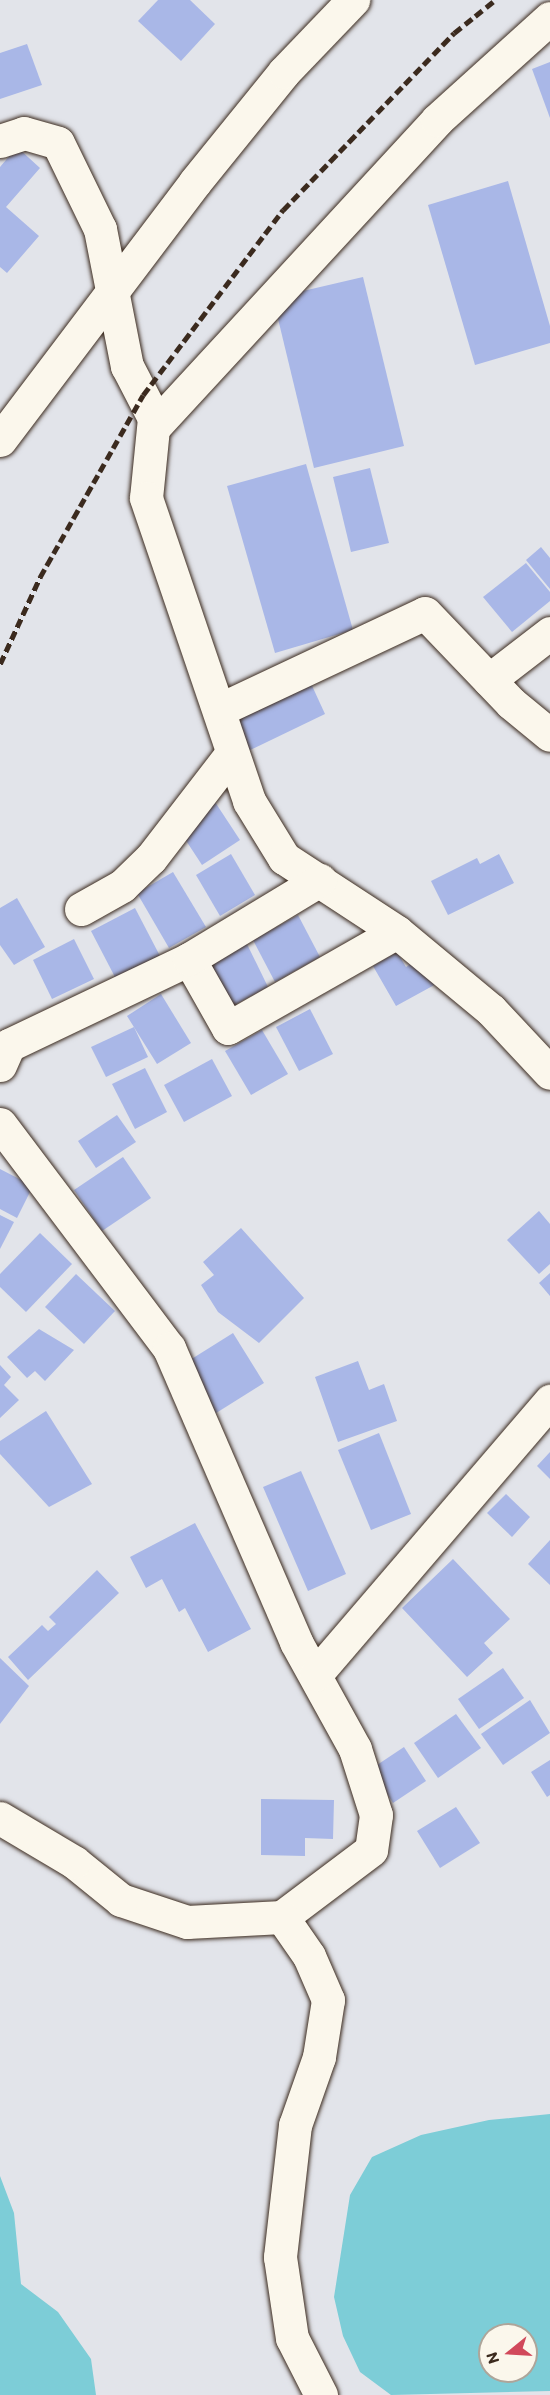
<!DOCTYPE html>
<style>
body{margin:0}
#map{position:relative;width:550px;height:2395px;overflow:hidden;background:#e2e4ea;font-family:Itim,sans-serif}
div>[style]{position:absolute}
.water>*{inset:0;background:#7dcdd7}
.building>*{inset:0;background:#a9b7e7}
.roads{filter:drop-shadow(0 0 2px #3b2a1e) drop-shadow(0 0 2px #3b2a1e)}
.minor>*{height:33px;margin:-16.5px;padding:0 16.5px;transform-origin:16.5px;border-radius:16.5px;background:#fbf7ec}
.tertiary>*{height:33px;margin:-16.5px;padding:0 16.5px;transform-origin:16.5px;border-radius:16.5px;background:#fbf7ec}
.rail>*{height:4.5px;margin-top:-2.25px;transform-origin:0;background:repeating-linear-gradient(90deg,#3b2a1e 0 9px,transparent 0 13.5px)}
span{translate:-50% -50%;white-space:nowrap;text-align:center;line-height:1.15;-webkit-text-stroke:5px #fbf7ec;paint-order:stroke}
.north{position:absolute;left:478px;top:2323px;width:60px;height:60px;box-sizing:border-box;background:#fbf7ec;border:2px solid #aea59a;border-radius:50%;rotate:252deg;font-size:16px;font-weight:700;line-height:24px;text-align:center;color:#3b2a1e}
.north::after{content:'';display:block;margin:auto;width:21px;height:27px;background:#d1495b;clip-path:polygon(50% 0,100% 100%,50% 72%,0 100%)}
</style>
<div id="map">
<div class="water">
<i style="clip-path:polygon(evenodd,550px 2114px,550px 2391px,391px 2395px,360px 2372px,343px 2336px,334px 2297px,350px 2195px,372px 2157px,421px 2135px,489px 2120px,550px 2114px,490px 2335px,526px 2335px,526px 2371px,490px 2371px,490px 2335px)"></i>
<i style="clip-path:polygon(0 2176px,14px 2213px,21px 2284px,58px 2312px,91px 2359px,96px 2395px,0 2395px)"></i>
</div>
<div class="building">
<i style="clip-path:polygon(158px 0,190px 0,215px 24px,181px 61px,138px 21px)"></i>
<i style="clip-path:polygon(27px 44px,42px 85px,0 99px,0 53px)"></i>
<i style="clip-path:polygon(550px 62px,550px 118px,532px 69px)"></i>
<i style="clip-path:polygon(17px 147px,40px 168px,6px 207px,39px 236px,7px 273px,0 267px,0 167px)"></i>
<i style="clip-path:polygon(508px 181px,550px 326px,550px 343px,475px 365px,428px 205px)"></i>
<i style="clip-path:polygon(363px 277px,404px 446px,314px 468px,273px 298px)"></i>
<i style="clip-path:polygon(306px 464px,353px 630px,275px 653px,227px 486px)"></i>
<i style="clip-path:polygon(370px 468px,389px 543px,351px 552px,333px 477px)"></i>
<i style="clip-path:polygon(541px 547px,550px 558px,550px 589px,526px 560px)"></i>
<i style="clip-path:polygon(526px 563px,550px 592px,550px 601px,512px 632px,483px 597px)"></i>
<i style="clip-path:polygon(308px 677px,325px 714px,246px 752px,228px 715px)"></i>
<i style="clip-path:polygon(215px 802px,240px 840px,202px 865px,181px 833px)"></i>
<i style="clip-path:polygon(231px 854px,255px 895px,220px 916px,196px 875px)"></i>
<i style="clip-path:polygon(499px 854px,514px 883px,448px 915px,431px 881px,477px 858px,480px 864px)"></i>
<i style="clip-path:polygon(173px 872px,206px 927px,169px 948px,137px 893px)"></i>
<i style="clip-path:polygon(17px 898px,45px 947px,14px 965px,0 945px,0 908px)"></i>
<i style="clip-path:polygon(135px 908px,160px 956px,116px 979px,91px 931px)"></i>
<i style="clip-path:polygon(298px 915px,320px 957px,275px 982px,253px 940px)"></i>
<i style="clip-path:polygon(74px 939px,94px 979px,52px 999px,33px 960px)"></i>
<i style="clip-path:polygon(246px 942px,268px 987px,225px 1010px,202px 964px)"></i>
<i style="clip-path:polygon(397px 952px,406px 967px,423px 956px,438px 983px,396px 1006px,373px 966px)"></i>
<i style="clip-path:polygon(161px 994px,191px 1043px,157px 1064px,127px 1016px)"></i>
<i style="clip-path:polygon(310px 1009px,333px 1054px,299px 1071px,276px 1027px)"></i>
<i style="clip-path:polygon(134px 1027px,148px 1057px,106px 1077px,91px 1047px)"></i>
<i style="clip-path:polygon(262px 1030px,288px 1074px,251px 1095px,225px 1051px)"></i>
<i style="clip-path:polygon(212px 1059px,232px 1096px,184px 1122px,164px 1085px)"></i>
<i style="clip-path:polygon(145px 1068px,167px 1112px,135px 1129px,112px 1084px)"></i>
<i style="clip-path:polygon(117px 1115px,136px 1142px,96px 1168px,78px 1141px)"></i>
<i style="clip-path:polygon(123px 1157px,151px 1198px,102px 1231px,74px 1190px)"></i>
<i style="clip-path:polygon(0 1169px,33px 1186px,17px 1218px,0 1209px)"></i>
<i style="clip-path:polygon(539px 1211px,550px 1224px,550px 1264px,539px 1274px,507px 1240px)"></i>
<i style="clip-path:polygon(0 1215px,14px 1222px,0 1249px)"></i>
<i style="clip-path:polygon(241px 1228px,304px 1298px,259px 1343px,218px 1312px,201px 1285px,214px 1275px,203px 1262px)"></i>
<i style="clip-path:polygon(40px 1233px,72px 1264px,26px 1312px,0 1287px,0 1274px)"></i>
<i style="clip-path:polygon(550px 1273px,550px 1296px,539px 1283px)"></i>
<i style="clip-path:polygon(76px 1274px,115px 1311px,84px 1344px,45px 1307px)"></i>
<i style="clip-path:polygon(39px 1329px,74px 1350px,45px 1381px,35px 1371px,27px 1378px,7px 1357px)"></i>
<i style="clip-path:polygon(233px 1333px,264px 1383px,213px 1415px,182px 1365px)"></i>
<i style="clip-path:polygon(358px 1361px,369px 1390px,384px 1384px,397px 1421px,338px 1442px,315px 1377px)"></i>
<i style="clip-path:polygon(0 1365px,11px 1377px,4px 1385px,19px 1400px,0 1418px)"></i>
<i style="clip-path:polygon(46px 1411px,92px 1484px,49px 1507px,0 1454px,0 1441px)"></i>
<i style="clip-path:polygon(379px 1433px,411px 1514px,371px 1530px,338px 1450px)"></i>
<i style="clip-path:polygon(550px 1452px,550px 1479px,537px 1466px)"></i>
<i style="clip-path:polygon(301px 1471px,346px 1574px,308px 1591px,263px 1487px)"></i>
<i style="clip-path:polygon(506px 1494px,530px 1517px,512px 1537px,487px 1513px)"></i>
<i style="clip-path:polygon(195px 1523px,251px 1629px,208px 1652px,185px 1608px,179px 1612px,162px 1579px,146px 1588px,130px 1557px)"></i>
<i style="clip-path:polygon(550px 1540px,550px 1585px,528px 1564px)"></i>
<i style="clip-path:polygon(453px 1559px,510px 1619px,484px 1643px,493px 1653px,467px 1677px,402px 1608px)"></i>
<i style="clip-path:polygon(97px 1570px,119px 1593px,28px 1680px,8px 1657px,42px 1625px,48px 1631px,56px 1624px,49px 1617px)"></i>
<i style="clip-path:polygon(0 1658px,29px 1686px,0 1724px)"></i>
<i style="clip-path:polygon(503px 1668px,524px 1698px,479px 1729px,458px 1699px)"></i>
<i style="clip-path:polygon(530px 1700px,550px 1733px,503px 1765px,481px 1734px)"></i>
<i style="clip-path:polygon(456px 1714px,481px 1748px,438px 1778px,414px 1743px)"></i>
<i style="clip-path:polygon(404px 1747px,426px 1781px,393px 1803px,371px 1769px)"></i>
<i style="clip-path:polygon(550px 1760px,550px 1795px,547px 1797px,531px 1772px)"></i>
<i style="clip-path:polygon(261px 1799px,334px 1800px,333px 1839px,305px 1838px,305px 1856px,261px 1855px)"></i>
<i style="clip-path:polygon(456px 1807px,480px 1843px,440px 1868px,417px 1831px)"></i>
</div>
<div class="roads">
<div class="minor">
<i style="left:0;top:141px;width:25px;rotate:-18deg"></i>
<i style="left:24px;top:133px;width:35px;rotate:16deg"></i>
<i style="left:58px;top:143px;width:96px;rotate:64deg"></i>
<i style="left:100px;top:229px;width:140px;rotate:78.9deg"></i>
<i style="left:127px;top:366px;width:59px;rotate:62.6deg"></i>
<i style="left:154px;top:418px;width:80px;rotate:95.7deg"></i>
<i style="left:146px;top:498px;width:320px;rotate:71.2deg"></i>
<i style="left:249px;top:801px;width:67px;rotate:58.4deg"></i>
<i style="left:284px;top:858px;width:135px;rotate:33.2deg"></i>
<i style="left:397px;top:932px;width:122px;rotate:39.7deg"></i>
<i style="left:491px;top:1010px;width:86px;rotate:46.9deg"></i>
<i style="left:154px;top:427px;width:418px;rotate:-47.3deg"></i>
<i style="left:437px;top:120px;width:152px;rotate:-42.1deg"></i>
<i style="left:489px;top:680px;width:77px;rotate:-37.6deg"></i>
<i style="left:221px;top:709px;width:225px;rotate:-25.2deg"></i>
<i style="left:425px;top:613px;width:124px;rotate:46.3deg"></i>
<i style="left:511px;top:703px;width:50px;rotate:39.4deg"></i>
<i style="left:81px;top:909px;width:47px;rotate:-29.3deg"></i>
<i style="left:122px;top:886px;width:40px;rotate:-44deg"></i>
<i style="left:151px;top:858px;width:131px;rotate:-52.4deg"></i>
<i style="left:189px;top:959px;width:79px;rotate:60.5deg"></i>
<i style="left:228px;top:1028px;width:194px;rotate:-29.6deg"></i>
<i style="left:0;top:1065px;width:22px;rotate:-66deg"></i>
<i style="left:9px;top:1045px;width:199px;rotate:-25.5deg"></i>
<i style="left:189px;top:959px;width:153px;rotate:-31.1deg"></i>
<i style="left:0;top:1124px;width:281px;rotate:53deg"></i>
<i style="left:169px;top:1348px;width:320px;rotate:66.6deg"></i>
<i style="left:296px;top:1642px;width:122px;rotate:61.1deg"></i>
<i style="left:355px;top:1749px;width:69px;rotate:72.3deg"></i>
<i style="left:376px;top:1815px;width:35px;rotate:98deg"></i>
<i style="left:371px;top:1850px;width:111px;rotate:143deg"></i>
<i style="left:282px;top:1917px;width:95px;rotate:177deg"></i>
<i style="left:187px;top:1922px;width:70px;rotate:-161.6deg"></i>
<i style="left:121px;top:1900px;width:60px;rotate:-141deg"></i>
<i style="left:74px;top:1862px;width:86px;rotate:-149.3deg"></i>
<i style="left:316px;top:1674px;width:360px;rotate:-49.4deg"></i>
<i style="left:282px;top:1917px;width:47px;rotate:55.3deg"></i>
<i style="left:309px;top:1956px;width:48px;rotate:66.6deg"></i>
<i style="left:328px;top:2000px;width:58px;rotate:99deg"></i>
<i style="left:319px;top:2057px;width:72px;rotate:109.4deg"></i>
<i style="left:295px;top:2125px;width:133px;rotate:96.5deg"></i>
<i style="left:280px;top:2257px;width:82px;rotate:81.6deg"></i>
<i style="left:292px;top:2338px;width:64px;rotate:63deg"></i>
</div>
<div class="tertiary">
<i style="left:0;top:440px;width:323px;rotate:-52.9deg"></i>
<i style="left:195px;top:182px;width:141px;rotate:-51deg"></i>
<i style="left:284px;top:72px;width:100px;rotate:-46.2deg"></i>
</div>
</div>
<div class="rail">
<i style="left:0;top:664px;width:96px;rotate:-65.3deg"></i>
<i style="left:40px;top:577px;width:209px;rotate:-60.5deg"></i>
<i style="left:143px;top:395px;width:232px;rotate:-52.9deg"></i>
<i style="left:283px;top:210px;width:246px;rotate:-46deg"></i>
<i style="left:454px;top:33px;width:53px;rotate:-38.8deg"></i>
</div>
<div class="north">N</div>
</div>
